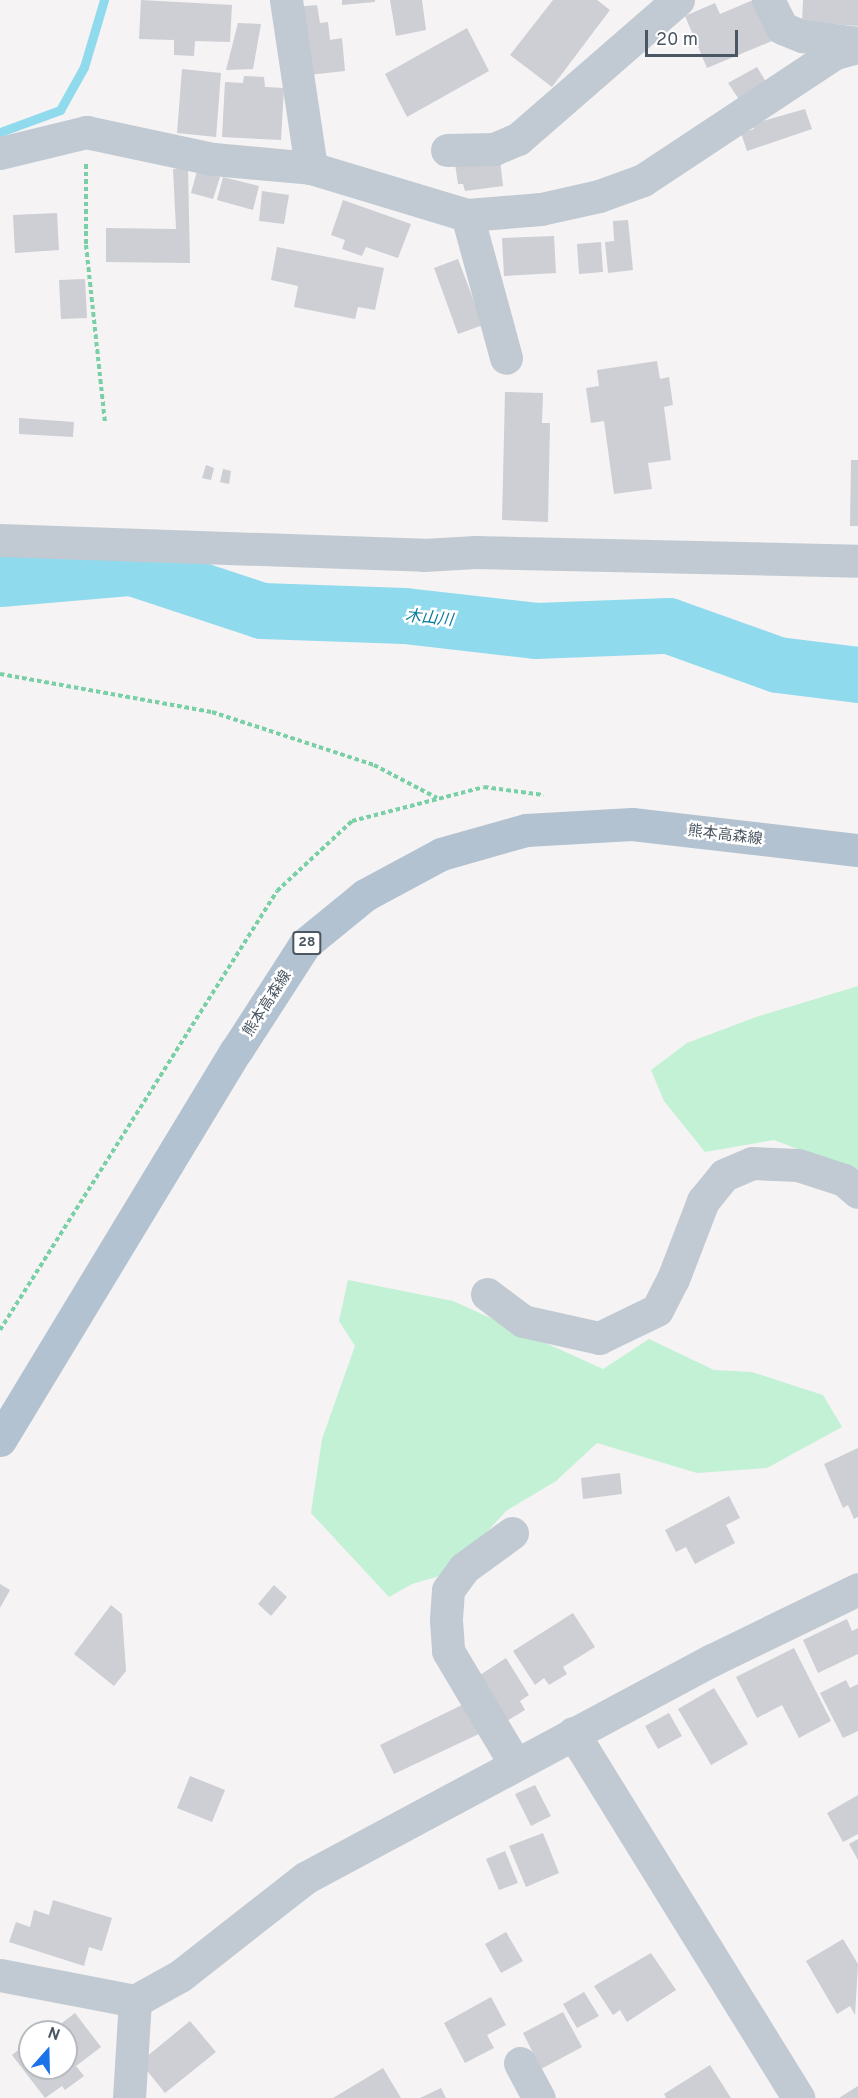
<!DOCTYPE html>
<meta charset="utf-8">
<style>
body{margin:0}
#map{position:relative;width:858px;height:2098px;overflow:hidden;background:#f5f3f3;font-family:Overpass,"Noto Sans JP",sans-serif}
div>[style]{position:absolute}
.green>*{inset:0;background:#c3f1d5}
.stream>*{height:9px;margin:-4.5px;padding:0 4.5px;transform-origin:4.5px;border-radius:4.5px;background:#90daee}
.river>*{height:56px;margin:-28px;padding:0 28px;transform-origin:28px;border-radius:28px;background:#90daee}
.building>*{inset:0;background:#cdcfd5}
.path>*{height:4px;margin-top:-2px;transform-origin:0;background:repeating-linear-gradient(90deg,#7ad0a6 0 4.5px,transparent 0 7.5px)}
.minor>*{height:33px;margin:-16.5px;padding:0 16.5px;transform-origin:16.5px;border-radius:16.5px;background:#c1cad2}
.major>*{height:33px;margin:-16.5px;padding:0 16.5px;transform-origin:16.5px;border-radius:16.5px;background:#b3c2d1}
span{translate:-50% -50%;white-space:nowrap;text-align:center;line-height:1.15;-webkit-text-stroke:5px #fff;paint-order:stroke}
.shield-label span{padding:2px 4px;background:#fff;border:2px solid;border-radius:4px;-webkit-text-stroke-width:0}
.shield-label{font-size:14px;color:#4a5661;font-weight:700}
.street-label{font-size:15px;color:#4a5661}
.water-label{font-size:16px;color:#0c7c9b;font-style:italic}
.north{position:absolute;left:18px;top:2020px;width:60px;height:60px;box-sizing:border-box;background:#fff;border:2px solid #b7bbc0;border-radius:50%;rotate:20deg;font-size:16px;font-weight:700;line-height:24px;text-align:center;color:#4a5661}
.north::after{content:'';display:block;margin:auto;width:21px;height:27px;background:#1a73e8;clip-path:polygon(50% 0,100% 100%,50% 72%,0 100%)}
.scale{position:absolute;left:645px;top:30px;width:93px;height:27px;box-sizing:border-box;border:3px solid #4a5661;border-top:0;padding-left:8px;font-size:18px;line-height:21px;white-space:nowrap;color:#4a5661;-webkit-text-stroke:4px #fff;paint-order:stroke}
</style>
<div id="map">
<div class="green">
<i style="clip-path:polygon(858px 986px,858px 1172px,774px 1140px,705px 1152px,664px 1101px,651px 1070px,687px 1043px,756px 1017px)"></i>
<i style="clip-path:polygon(348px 1280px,453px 1301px,603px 1369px,649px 1339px,714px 1370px,752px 1372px,823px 1395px,842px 1427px,767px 1468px,697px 1473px,597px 1443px,556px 1481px,506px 1511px,450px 1573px,412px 1584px,389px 1597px,311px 1513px,322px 1439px,355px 1346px,339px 1321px)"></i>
</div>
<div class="stream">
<i style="left:0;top:132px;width:64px;rotate:-20.1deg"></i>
<i style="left:60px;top:110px;width:49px;rotate:-60.8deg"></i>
<i style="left:84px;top:67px;width:70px;rotate:-73.4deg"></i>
</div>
<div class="river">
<i style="left:0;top:579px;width:132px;rotate:-4.8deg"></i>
<i style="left:132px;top:568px;width:137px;rotate:18.3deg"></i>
<i style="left:262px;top:611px;width:143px;rotate:2deg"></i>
<i style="left:405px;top:616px;width:132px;rotate:6.5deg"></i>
<i style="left:536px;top:631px;width:133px;rotate:-2.2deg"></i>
<i style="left:669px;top:626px;width:116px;rotate:19.7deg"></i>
<i style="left:778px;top:665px;width:81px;rotate:7.1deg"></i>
</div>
<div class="building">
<i style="clip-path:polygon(141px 0,232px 5px,230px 42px,195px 41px,194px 56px,174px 55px,174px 40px,139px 39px)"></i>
<i style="clip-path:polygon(342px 0,375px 0,375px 2px,342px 5px)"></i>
<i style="clip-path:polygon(390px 0,422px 0,426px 30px,396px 36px)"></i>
<i style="clip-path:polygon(553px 0,597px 0,610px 10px,552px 87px,510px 55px)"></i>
<i style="clip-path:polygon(753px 0,772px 41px,707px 68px,685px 16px,715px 3px,720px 14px)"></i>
<i style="clip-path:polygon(803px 0,858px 0,858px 26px,802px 22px)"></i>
<i style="clip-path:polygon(317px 5px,320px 23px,328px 22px,330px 40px,342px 38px,345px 71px,308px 75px,294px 7px)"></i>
<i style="clip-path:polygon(238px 23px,261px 24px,253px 69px,226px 70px)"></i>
<i style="clip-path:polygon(467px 28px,489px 71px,407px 117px,385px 74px)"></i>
<i style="clip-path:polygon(757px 67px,771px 90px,746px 110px,728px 83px)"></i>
<i style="clip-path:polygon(182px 69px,221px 73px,216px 137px,177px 133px)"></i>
<i style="clip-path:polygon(244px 76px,264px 77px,265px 87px,284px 88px,281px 140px,222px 137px,225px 82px,243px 83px)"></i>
<i style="clip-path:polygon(805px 109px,812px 129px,747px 151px,741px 133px,754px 129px,752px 124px)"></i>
<i style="clip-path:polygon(500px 159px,503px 186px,465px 191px,463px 184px,458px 184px,455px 164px)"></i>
<i style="clip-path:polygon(188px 168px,190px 263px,106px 262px,106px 228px,176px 229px,173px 169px)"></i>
<i style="clip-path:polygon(197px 171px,220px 177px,213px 199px,191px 193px)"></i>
<i style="clip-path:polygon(223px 177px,259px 186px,253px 210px,217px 200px)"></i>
<i style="clip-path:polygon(262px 191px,289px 195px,284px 224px,259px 221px)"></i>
<i style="clip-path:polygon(343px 200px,411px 224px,398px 258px,366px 247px,362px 256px,342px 249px,345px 240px,331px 235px)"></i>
<i style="clip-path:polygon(57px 213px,59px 250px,15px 253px,13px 215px)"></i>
<i style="clip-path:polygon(628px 220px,633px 270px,608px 273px,605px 242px,614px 241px,613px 221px)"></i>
<i style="clip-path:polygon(554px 236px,556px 273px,504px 276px,502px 238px)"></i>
<i style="clip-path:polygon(601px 242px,603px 272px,579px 274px,577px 244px)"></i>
<i style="clip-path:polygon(277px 247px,384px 268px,375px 310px,358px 307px,355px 319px,294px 307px,298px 286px,271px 280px)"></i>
<i style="clip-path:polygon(458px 259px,483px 325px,458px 334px,434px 268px)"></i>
<i style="clip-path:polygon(85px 279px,87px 318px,61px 319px,59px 280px)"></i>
<i style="clip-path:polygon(657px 361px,660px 379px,669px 377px,673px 405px,664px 407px,671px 460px,648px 463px,652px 489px,614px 494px,604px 421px,591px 423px,586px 388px,599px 386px,597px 370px)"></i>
<i style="clip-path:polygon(505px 392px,543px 393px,542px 423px,550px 423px,548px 522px,502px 520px)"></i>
<i style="clip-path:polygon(19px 418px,74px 422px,73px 437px,19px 434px)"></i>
<i style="clip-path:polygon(851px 460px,858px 460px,858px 526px,850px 526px)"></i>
<i style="clip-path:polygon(206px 465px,214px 468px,211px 480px,202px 478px)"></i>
<i style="clip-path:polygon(223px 469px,231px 471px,229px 484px,220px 482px)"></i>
<i style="clip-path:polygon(858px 1448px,858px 1517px,854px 1519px,848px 1505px,843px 1508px,824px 1464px)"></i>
<i style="clip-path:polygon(620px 1473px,622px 1494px,583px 1499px,581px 1478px)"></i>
<i style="clip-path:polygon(729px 1496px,740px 1518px,726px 1525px,735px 1543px,695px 1564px,686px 1547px,676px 1552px,665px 1530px)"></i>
<i style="clip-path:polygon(0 1584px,10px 1590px,0 1608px)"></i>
<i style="clip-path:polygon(274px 1585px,287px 1597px,271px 1616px,258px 1604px)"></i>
<i style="clip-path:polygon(111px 1605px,122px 1614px,126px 1671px,114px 1686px,74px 1654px)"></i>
<i style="clip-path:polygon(573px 1613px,595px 1647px,563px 1667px,567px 1674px,549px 1685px,544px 1678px,535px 1685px,513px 1651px)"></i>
<i style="clip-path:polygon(847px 1619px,852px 1631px,858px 1628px,858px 1654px,818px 1673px,803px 1640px)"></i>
<i style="clip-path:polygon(794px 1648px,831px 1721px,799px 1738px,782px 1705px,757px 1718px,736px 1677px)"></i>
<i style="clip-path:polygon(506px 1658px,529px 1695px,520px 1701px,525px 1710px,505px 1722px,477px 1677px)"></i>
<i style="clip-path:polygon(846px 1680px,850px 1688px,858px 1684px,858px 1731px,843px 1738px,820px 1693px)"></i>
<i style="clip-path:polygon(714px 1688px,748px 1744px,711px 1765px,678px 1709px)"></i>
<i style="clip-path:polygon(468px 1702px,483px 1732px,394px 1774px,380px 1745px)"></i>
<i style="clip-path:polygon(669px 1713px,682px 1736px,658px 1749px,645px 1726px)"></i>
<i style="clip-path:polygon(190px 1776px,225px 1790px,212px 1822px,177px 1808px)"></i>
<i style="clip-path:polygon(535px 1785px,551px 1816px,531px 1826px,515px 1794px)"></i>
<i style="clip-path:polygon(858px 1795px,858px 1834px,843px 1842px,827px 1813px)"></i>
<i style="clip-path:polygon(543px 1833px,559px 1873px,526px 1887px,509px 1846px)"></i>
<i style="clip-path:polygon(858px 1839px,858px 1860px,849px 1844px)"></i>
<i style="clip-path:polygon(505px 1851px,518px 1883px,499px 1890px,486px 1859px)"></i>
<i style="clip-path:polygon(53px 1900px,112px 1918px,102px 1951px,89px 1947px,84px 1966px,9px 1942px,16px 1922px,30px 1927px,34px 1910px,49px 1915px)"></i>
<i style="clip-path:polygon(506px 1932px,523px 1961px,501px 1973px,485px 1944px)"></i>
<i style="clip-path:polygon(843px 1939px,858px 1964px,855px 2015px,850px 2006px,837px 2014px,806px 1961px)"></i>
<i style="clip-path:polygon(651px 1953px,676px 1990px,627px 2022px,620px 2010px,613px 2015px,594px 1986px)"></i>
<i style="clip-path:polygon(584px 1992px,599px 2016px,577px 2028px,563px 2004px)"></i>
<i style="clip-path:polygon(491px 1997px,506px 2025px,487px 2035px,494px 2048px,465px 2063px,444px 2023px)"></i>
<i style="clip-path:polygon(563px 2012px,582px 2047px,541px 2069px,523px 2033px)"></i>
<i style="clip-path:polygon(75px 2013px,101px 2047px,76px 2066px,84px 2076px,65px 2090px,62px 2086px,45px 2098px,12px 2055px,30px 2041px,30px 2068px,66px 2068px,66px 2032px,50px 2032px)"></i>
<i style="clip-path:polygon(190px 2021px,216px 2052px,165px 2093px,140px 2062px)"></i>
<i style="clip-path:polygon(710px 2065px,731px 2098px,666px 2098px,664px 2094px)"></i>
<i style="clip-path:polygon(383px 2068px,401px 2098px,333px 2098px)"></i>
<i style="clip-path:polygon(858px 2086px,858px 2098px,839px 2098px)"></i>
<i style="clip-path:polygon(441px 2088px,446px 2098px,420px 2098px)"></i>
</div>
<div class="path">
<i style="left:86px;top:164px;width:81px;rotate:90deg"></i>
<i style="left:86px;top:245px;width:179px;rotate:83.9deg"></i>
<i style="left:0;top:674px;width:215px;rotate:10.2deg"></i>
<i style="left:212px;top:712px;width:170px;rotate:18.1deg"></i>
<i style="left:374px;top:765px;width:71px;rotate:27.6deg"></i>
<i style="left:0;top:1330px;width:519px;rotate:-57.75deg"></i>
<i style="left:277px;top:891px;width:103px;rotate:-43deg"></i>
<i style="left:352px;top:821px;width:136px;rotate:-14.4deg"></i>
<i style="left:484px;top:787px;width:60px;rotate:7.7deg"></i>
</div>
<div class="minor">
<i style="left:286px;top:0;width:170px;rotate:81.5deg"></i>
<i style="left:768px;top:0;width:31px;rotate:63deg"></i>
<i style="left:782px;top:28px;width:22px;rotate:22deg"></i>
<i style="left:802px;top:36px;width:56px;rotate:7.1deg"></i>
<i style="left:447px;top:150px;width:47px;rotate:-1.2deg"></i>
<i style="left:494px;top:149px;width:26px;rotate:-23deg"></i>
<i style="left:518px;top:139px;width:212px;rotate:-41deg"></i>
<i style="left:0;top:153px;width:89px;rotate:-13.7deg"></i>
<i style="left:86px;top:132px;width:130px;rotate:12deg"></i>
<i style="left:213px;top:159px;width:98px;rotate:5.2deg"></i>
<i style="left:311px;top:168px;width:163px;rotate:16.8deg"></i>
<i style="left:467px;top:215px;width:74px;rotate:-4.6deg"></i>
<i style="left:541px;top:209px;width:59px;rotate:-12.6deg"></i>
<i style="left:599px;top:196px;width:47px;rotate:-20deg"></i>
<i style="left:643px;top:180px;width:230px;rotate:-33.5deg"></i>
<i style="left:835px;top:53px;width:24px;rotate:-15deg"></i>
<i style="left:467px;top:215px;width:148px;rotate:74.7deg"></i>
<i style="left:0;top:540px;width:424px;rotate:2deg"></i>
<i style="left:424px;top:555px;width:51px;rotate:-3.4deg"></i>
<i style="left:475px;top:552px;width:383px;rotate:1.3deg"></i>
<i style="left:487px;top:1294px;width:45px;rotate:36.9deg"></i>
<i style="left:523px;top:1321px;width:78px;rotate:12.6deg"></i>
<i style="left:599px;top:1338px;width:64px;rotate:-25.8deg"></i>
<i style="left:657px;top:1310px;width:35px;rotate:-63deg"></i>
<i style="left:673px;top:1279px;width:84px;rotate:-69deg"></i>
<i style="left:703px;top:1201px;width:33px;rotate:-51deg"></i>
<i style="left:724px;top:1175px;width:30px;rotate:-23deg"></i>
<i style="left:752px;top:1163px;width:46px;rotate:2.5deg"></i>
<i style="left:798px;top:1165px;width:48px;rotate:18.1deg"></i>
<i style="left:844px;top:1180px;width:18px;rotate:41deg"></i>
<i style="left:512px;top:1533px;width:59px;rotate:143.9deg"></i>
<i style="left:464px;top:1568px;width:27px;rotate:126deg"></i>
<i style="left:448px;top:1590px;width:30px;rotate:94deg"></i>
<i style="left:446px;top:1620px;width:31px;rotate:86deg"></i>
<i style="left:448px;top:1651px;width:131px;rotate:59.3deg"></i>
<i style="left:573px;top:1733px;width:429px;rotate:58.3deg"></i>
<i style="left:0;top:1975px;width:137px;rotate:10.9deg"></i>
<i style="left:135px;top:2001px;width:51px;rotate:-29.1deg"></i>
<i style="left:180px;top:1976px;width:159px;rotate:-38.1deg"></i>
<i style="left:305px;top:1878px;width:462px;rotate:-28.2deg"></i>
<i style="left:712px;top:1660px;width:162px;rotate:-25.9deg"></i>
<i style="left:520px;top:2063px;width:40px;rotate:62deg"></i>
<i style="left:129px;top:2098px;width:97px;rotate:-86.5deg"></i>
</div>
<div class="major">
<i style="left:0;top:1440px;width:455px;rotate:-58.8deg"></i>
<i style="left:236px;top:1051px;width:127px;rotate:-57.2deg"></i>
<i style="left:305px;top:944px;width:77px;rotate:-39.2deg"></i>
<i style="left:365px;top:895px;width:86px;rotate:-28.3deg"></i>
<i style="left:441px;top:854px;width:88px;rotate:-15.8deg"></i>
<i style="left:526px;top:830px;width:106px;rotate:-3.2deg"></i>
<i style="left:632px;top:824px;width:227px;rotate:6.6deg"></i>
</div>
<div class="shield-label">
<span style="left:307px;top:943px">28</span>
</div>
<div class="street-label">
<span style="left:725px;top:836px;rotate:7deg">熊本高森線</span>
<span style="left:268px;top:1004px;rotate:-57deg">熊本高森線</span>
</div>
<div class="water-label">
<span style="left:429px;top:619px;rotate:6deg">木山川</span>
</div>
<div class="north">N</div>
<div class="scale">20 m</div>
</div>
